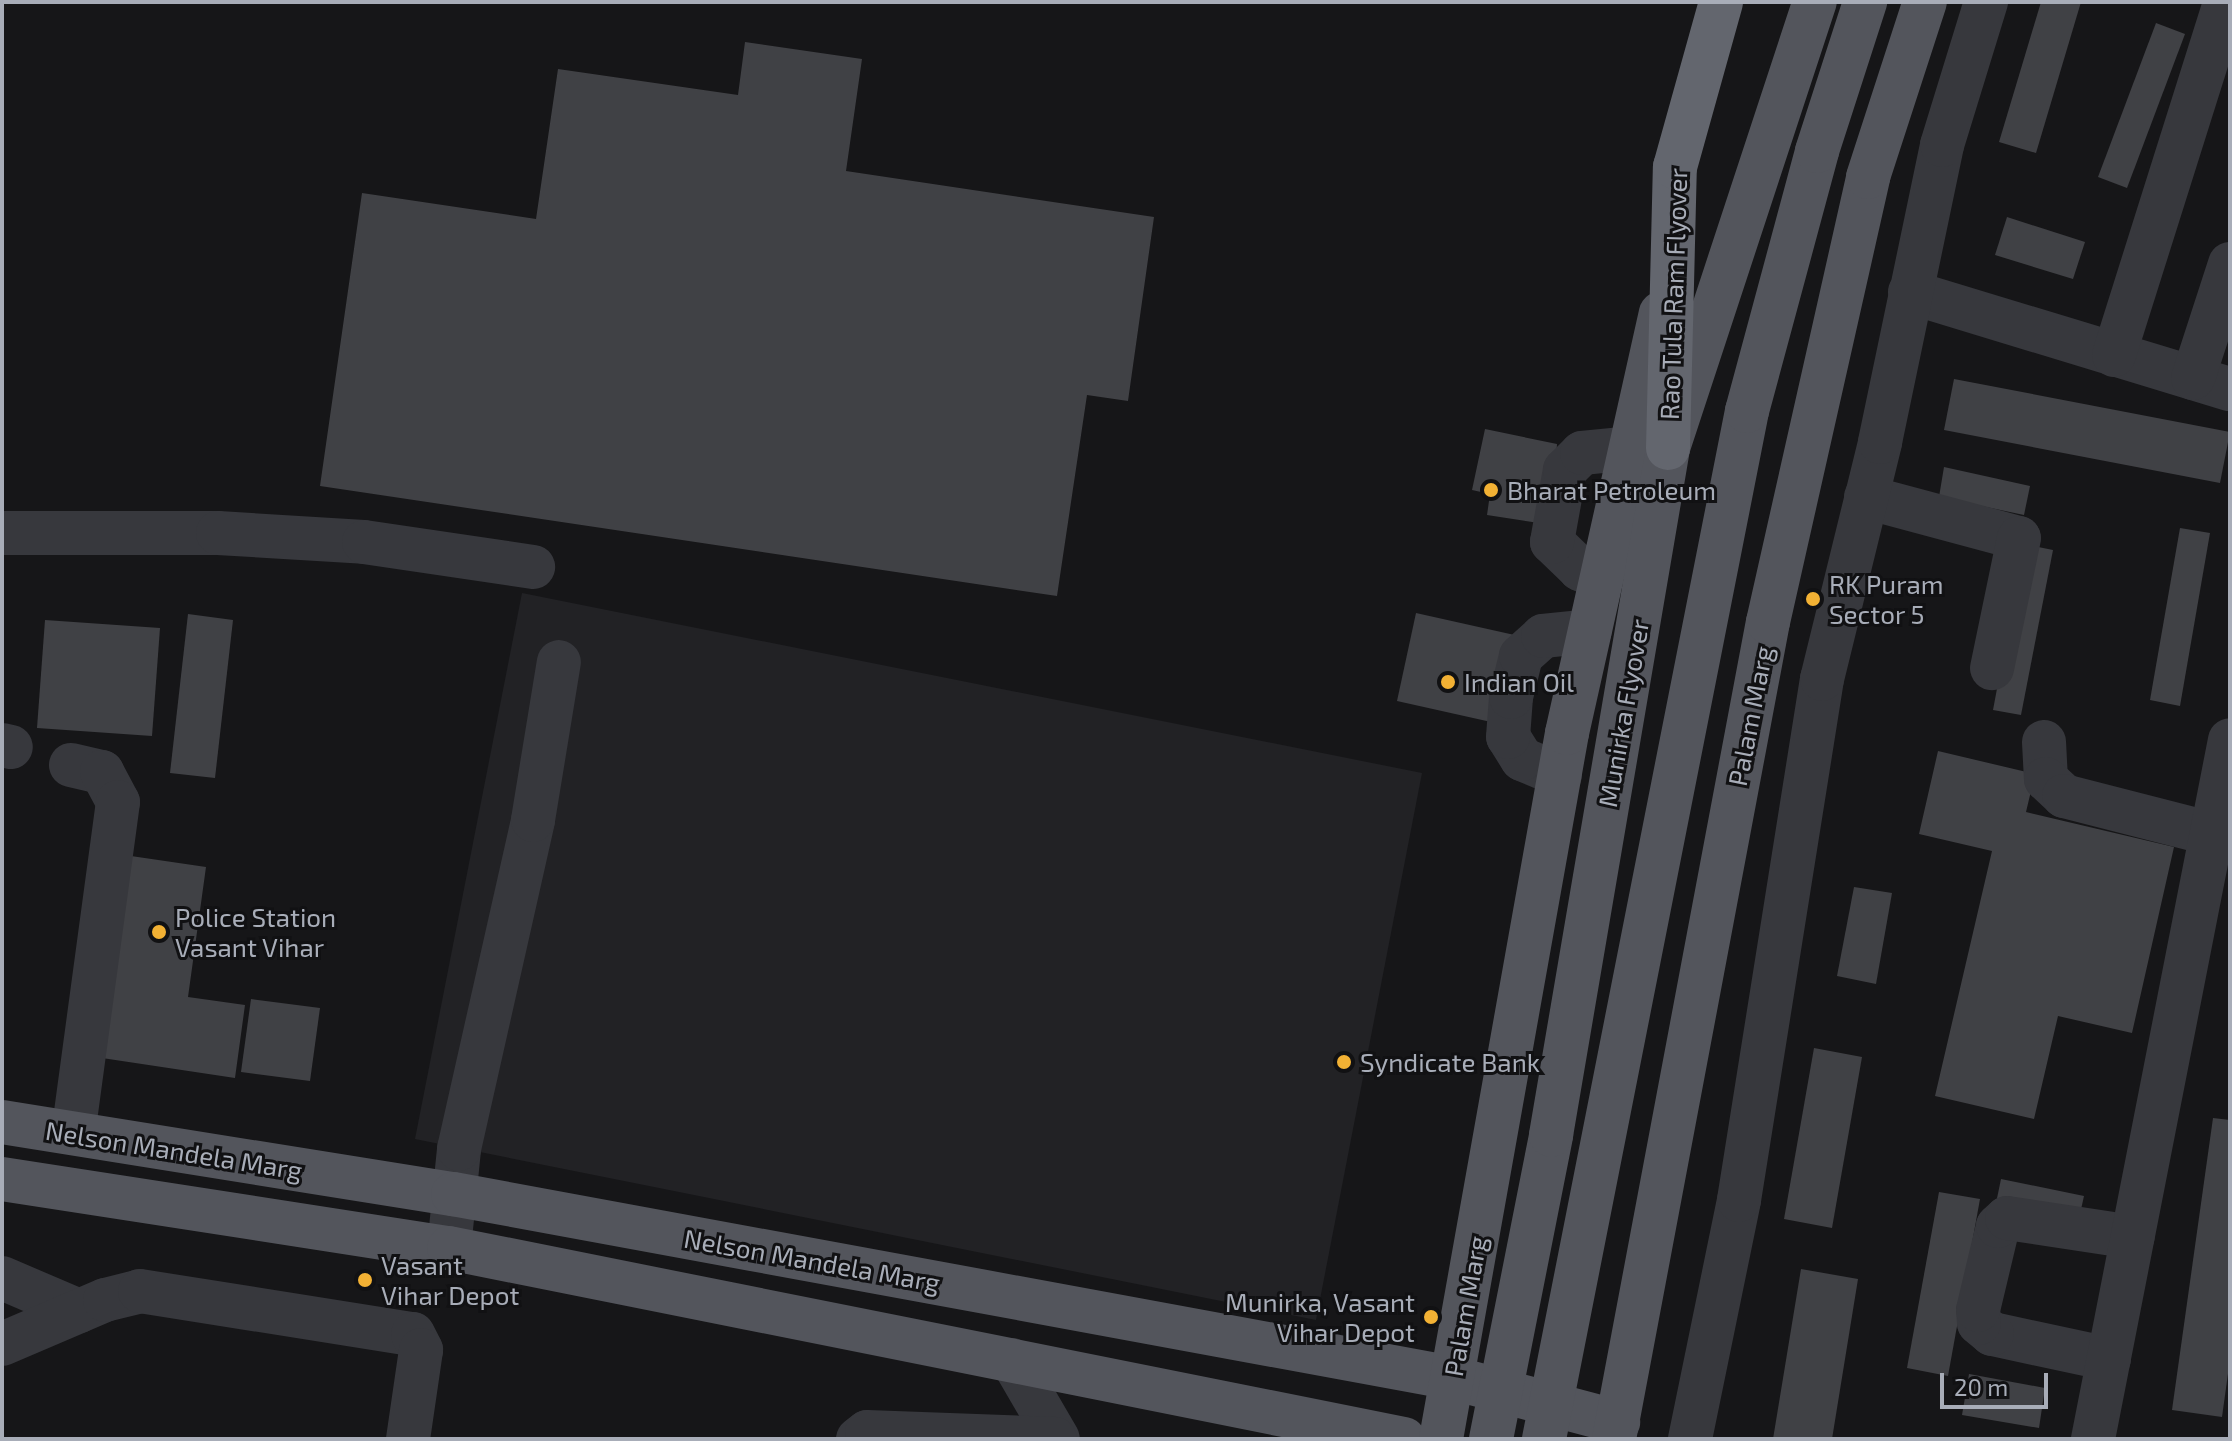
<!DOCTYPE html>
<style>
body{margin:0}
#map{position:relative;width:2232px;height:1441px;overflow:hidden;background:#161618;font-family:"Exo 2",sans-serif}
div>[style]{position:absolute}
.built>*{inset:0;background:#222225}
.building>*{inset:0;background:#404145}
.minor>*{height:44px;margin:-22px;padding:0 22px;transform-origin:22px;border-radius:22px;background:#37383d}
.major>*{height:44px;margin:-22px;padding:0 22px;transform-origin:22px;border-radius:22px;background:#53555c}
.major-bridge>*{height:44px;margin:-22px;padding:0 22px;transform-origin:22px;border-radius:22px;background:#53555c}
.highway-bridge>*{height:44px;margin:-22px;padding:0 22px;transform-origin:22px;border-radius:22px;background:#63666e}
.dots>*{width:22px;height:22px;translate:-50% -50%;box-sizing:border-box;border:4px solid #111113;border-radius:50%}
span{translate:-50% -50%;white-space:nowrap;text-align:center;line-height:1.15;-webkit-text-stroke:6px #111113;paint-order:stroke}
.street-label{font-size:26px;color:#a8adb8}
.poi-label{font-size:26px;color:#a8adb8}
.left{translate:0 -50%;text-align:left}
.right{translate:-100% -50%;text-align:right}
.frame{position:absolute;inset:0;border:4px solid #a8adb8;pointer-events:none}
.scale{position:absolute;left:1940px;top:1373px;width:108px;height:36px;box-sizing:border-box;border:4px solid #a8adb8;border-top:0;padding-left:10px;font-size:24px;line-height:28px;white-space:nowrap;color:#a8adb8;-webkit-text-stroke:6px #111113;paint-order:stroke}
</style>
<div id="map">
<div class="built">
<i style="clip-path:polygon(522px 593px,1422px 773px,1316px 1320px,415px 1139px)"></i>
</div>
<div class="building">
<i style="clip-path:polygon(2041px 2px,2081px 2px,2036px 153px,1999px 142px)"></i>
<i style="clip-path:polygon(2156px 23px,2185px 34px,2127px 188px,2098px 177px)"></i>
<i style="clip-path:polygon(745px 42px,862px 59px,846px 171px,1154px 217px,1128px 401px,1087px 395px,1057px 596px,320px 486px,362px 193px,536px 219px,558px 69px,738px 95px)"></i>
<i style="clip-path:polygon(2007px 217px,2085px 242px,2073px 279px,1995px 255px)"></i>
<i style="clip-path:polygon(1954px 379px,2230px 432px,2220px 483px,1944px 430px)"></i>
<i style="clip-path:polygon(1485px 429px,1557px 444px,1552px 525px,1487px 515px,1490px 494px,1472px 490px)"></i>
<i style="clip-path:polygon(1944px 467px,2030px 486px,2024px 515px,1939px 497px)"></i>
<i style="clip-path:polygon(2180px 528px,2210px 533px,2180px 706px,2150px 700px)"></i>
<i style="clip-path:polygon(2024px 544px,2053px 550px,2021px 715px,1993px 710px)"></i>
<i style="clip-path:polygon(1416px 613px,1519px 636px,1500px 724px,1397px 701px)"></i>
<i style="clip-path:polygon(188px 614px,233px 620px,215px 778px,170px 773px)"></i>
<i style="clip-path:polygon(45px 620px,160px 628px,152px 736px,37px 728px)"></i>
<i style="clip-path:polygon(1938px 751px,2035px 774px,2026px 812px,2174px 847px,2132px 1033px,2058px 1016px,2034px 1119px,1935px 1096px,1992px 851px,1919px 834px)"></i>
<i style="clip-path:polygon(131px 856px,206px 867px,188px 997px,245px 1005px,235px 1078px,102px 1058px)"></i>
<i style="clip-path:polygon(1854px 887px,1892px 893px,1876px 984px,1837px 976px)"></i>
<i style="clip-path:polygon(251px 999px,320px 1008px,310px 1081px,241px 1072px)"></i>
<i style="clip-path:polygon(1814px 1048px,1862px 1057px,1832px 1228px,1784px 1219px)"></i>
<i style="clip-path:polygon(2213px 1118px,2230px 1120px,2230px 1359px,2222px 1417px,2172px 1410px)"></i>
<i style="clip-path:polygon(2001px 1179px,2084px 1196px,2078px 1223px,1995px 1208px)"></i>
<i style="clip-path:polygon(1939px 1192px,1980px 1199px,1948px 1376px,1907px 1368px)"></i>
<i style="clip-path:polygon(1801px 1269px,1858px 1279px,1832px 1439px,1773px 1439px)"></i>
<i style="clip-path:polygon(1969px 1374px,2045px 1388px,2039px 1428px,1962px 1415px)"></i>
</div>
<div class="minor">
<i style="left:1910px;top:292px;width:334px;rotate:16.9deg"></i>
<i style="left:2114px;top:355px;width:370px;rotate:-72.5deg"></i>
<i style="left:2193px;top:378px;width:120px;rotate:-72deg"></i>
<i style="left:1866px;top:497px;width:158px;rotate:15deg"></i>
<i style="left:2019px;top:538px;width:133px;rotate:101.7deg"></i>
<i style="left:2px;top:533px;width:216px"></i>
<i style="left:218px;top:533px;width:146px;rotate:3.5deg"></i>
<i style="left:364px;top:542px;width:171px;rotate:8.4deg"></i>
<i style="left:1602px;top:578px;width:24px;rotate:-158deg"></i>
<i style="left:1580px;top:569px;width:39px;rotate:-136deg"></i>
<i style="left:1552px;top:542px;width:73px;rotate:-79.8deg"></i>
<i style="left:1565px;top:470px;width:24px;rotate:-45deg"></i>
<i style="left:1582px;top:453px;width:49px;rotate:-5.8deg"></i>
<i style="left:2044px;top:742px;width:37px;rotate:87deg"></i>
<i style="left:2046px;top:779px;width:25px;rotate:43deg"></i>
<i style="left:2064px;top:796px;width:153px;rotate:14.4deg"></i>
<i style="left:2px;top:745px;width:9px;rotate:13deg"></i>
<i style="left:71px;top:765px;width:32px;rotate:13deg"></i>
<i style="left:102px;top:772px;width:34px;rotate:62deg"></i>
<i style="left:118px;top:802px;width:334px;rotate:97.7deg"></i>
<i style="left:1560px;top:775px;width:41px;rotate:-157.2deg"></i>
<i style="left:1522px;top:759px;width:26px;rotate:-122deg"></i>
<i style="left:1508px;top:737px;width:40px;rotate:-85.7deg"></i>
<i style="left:1511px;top:697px;width:42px;rotate:-76.3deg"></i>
<i style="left:1521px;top:656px;width:30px;rotate:-42deg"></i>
<i style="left:1543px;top:636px;width:47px;rotate:-6.1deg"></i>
<i style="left:449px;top:1248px;width:100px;rotate:-84.2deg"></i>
<i style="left:459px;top:1149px;width:337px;rotate:-77.3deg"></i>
<i style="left:533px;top:820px;width:160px;rotate:-80.7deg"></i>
<i style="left:2px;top:1278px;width:84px;rotate:23.2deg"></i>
<i style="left:2px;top:1344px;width:112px;rotate:-23.1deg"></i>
<i style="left:105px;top:1300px;width:36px;rotate:-14deg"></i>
<i style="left:140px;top:1291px;width:276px;rotate:9deg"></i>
<i style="left:413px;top:1334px;width:18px;rotate:63deg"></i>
<i style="left:421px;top:1350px;width:90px;rotate:98.3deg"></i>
<i style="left:2109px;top:1359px;width:120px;rotate:-167.9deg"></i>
<i style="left:1992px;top:1334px;width:17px;rotate:-140deg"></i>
<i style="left:1979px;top:1323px;width:13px;rotate:-94deg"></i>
<i style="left:1978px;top:1310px;width:86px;rotate:-76.6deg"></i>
<i style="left:1998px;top:1226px;width:12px;rotate:-42deg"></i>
<i style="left:2007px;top:1218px;width:127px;rotate:8.6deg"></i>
<i style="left:1012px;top:1360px;width:91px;rotate:59.8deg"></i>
<i style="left:858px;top:1439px;width:11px;rotate:-38deg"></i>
<i style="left:867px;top:1432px;width:188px;rotate:2.1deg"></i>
<i style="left:1690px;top:1439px;width:244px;rotate:-78.4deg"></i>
<i style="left:1739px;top:1200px;width:528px;rotate:-80.95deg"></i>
<i style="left:1822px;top:679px;width:244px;rotate:-76.2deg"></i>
<i style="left:1880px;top:442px;width:303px;rotate:-78.2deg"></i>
<i style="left:1942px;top:145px;width:150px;rotate:-72.9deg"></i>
<i style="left:2093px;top:1439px;width:712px;rotate:-78.91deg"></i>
</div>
<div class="major">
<i style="left:2px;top:1122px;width:457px;rotate:9.1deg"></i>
<i style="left:453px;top:1194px;width:1017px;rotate:10.43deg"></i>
<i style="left:1453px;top:1378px;width:171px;rotate:14.9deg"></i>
<i style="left:2px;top:1179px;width:452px;rotate:8.8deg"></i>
<i style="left:449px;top:1248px;width:974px;rotate:11.31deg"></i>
<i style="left:1441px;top:1439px;width:717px;rotate:-79.88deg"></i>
<i style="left:1567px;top:733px;width:430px;rotate:-77.4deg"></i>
<i style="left:1614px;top:1439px;width:831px;rotate:-79.33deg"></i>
<i style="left:1768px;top:622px;width:456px;rotate:-77.3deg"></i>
<i style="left:1868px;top:177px;width:184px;rotate:-72deg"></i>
</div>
<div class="major-bridge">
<i style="left:1491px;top:1439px;width:310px;rotate:-78.8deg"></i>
<i style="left:1551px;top:1135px;width:697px;rotate:-80.33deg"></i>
<i style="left:1668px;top:448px;width:470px;rotate:-71.8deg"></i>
<i style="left:1544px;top:1439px;width:1048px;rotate:-78.83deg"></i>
<i style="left:1747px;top:411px;width:269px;rotate:-74.9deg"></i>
<i style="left:1817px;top:151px;width:157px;rotate:-72.1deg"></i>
</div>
<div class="highway-bridge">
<i style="left:1668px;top:448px;width:281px;rotate:-88.6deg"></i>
<i style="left:1675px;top:167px;width:171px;rotate:-74.4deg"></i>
</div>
<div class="dots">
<i style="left:1491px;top:490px;background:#f2b134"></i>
<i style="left:1813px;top:599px;background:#f2b134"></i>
<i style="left:1448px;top:682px;background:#f2b134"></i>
<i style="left:159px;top:932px;background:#f2b134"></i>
<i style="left:1344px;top:1062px;background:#f2b134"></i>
<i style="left:365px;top:1280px;background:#f2b134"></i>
<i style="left:1431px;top:1317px;background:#f2b134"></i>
</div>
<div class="street-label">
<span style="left:1673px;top:294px;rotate:-88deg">Rao Tula Ram Flyover</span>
<span style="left:1623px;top:713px;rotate:-80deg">Munirka Flyover</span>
<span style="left:1750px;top:716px;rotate:-79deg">Palam Marg</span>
<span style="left:174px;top:1150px;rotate:9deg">Nelson Mandela Marg</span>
<span style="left:812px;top:1260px;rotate:10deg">Nelson Mandela Marg</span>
<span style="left:1465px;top:1306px;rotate:-80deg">Palam Marg</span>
</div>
<div class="poi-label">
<span class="left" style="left:1507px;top:490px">Bharat Petroleum</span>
<span class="left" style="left:1829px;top:599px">RK Puram<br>Sector 5</span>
<span class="left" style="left:1464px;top:682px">Indian Oil</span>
<span class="left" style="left:175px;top:932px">Police Station<br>Vasant Vihar</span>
<span class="left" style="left:1360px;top:1062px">Syndicate Bank</span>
<span class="left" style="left:381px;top:1280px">Vasant<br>Vihar Depot</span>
<span class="right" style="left:1415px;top:1317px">Munirka, Vasant<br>Vihar Depot</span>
</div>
<div class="frame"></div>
<div class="scale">20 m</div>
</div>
